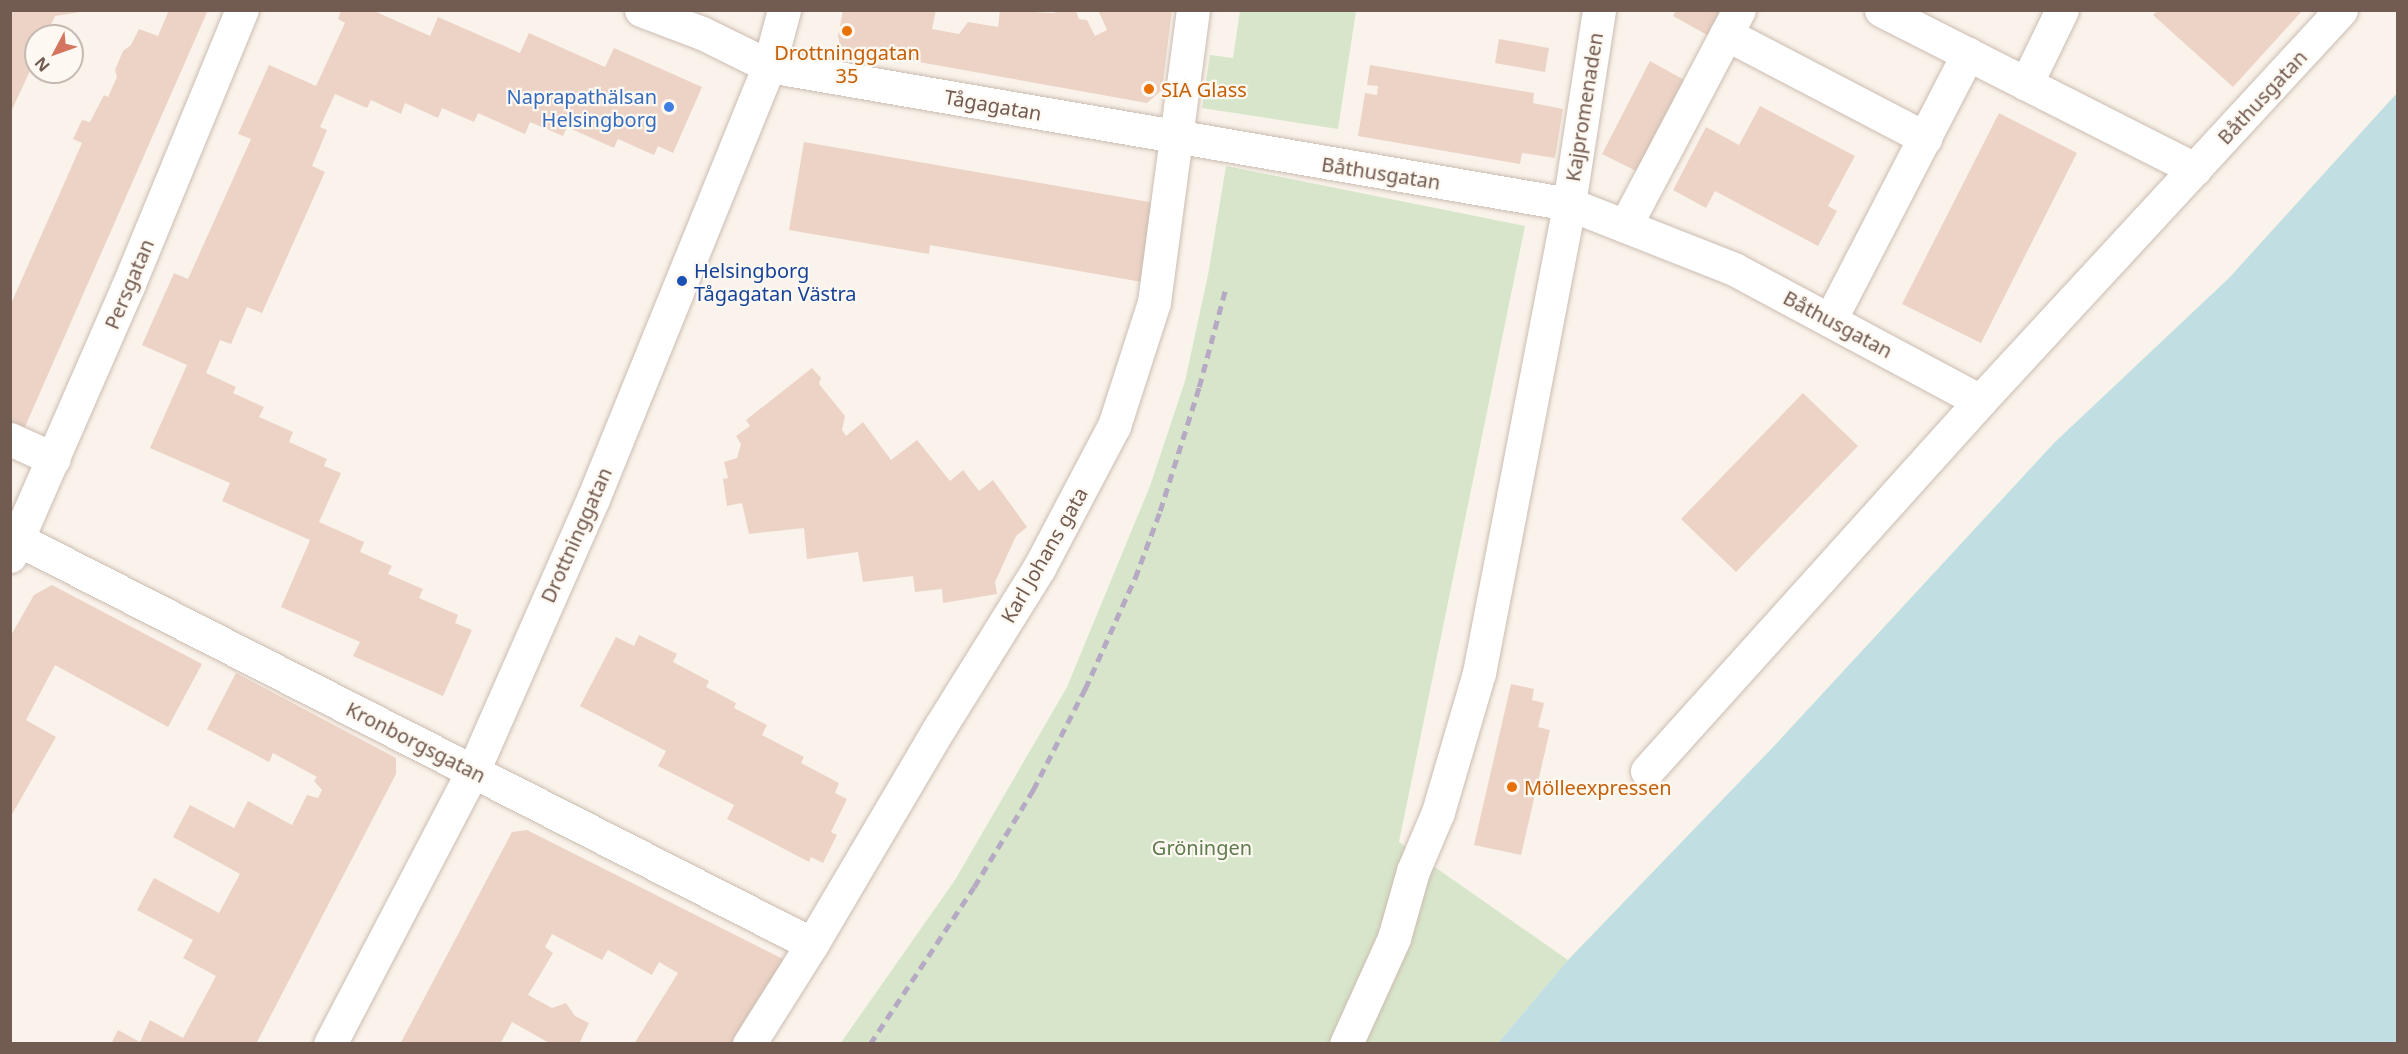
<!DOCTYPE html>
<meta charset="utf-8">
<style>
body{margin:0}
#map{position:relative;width:2408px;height:1054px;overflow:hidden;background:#faf3eb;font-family:"Noto Sans",sans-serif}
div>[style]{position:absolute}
.green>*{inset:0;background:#d7e6ca}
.water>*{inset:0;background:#c1dee2}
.building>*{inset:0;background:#ecd3c6}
.roads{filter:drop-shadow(0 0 2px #cbbcb1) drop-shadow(0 0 2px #cbbcb1)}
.minor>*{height:33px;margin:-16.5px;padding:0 16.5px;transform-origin:16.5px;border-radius:16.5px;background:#fff}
.rail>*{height:4.5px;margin-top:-2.25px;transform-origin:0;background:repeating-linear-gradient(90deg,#b6a9c3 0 9px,transparent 0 15px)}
.dots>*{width:16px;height:16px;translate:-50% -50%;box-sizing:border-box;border:3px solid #fdf8f1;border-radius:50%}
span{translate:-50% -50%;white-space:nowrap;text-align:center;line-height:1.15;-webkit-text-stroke:4.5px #fdf8f1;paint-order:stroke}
.food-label{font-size:20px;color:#c56008}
.left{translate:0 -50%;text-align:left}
.shop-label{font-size:20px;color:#366cbe}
.right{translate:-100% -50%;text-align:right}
.street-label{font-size:20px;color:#725b51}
.transit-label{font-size:20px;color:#164399}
.park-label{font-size:20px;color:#5d7b4d}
.frame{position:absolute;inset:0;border:12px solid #725b51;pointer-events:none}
.north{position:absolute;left:24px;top:24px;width:60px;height:60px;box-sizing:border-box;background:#fdf8f1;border:2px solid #c5b9b1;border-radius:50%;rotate:229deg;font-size:16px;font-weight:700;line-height:24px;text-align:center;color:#725b51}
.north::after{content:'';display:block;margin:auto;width:21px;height:27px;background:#d47560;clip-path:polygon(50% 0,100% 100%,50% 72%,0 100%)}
</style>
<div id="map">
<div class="green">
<i style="clip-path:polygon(1240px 11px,1356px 11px,1338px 129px,1202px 108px,1210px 55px,1233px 58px)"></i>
<i style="clip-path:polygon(1226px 166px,1525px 226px,1399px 842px,1568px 960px,1498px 1043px,840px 1044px,955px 880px,1067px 687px,1150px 486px,1185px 381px,1208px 275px)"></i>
</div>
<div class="water">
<i style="clip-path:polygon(2397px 93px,2397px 1043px,1498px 1043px,1568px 960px,1776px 744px,2054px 443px,2229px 278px)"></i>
</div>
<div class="building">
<i style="clip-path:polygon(10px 10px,80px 12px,55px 16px,46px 36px,36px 36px,36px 58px,10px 114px)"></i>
<i style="clip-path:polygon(169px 10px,208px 10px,24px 429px,10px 423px,10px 306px,82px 143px,73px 139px,82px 120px,90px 122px,104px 95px,108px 97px,117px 77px,115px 70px,123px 51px,131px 45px,139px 29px,158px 36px)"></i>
<i style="clip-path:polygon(341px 10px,372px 10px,430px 36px,438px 17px,520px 53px,529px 33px,605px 67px,614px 48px,702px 87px,673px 153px,658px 146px,654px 155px,618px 139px,614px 148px,567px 127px,563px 136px,530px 122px,525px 134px,478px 113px,474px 122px,442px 108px,438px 118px,405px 103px,401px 114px,371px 100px,367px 108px,335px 94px,320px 127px,327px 130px,312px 166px,325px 172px,262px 313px,247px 307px,231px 344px,220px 340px,206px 373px,236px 387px,233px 393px,264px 407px,259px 417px,293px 432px,289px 442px,327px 459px,324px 466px,341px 473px,319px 522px,364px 542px,360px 552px,392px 566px,388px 574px,423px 589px,419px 598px,458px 615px,455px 623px,472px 630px,443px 696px,353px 656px,360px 642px,281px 607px,310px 540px,222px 501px,230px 483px,150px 448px,187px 365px,142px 345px,174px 273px,188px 279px,251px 139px,238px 134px,269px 65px,316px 86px,345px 23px,338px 19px)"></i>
<i style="clip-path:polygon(843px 10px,936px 10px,932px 29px,959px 34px,968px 22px,998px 27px,1000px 10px,1052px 13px,1072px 10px,1076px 11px,1079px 19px,1087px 20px,1095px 36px,1107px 30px,1098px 10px,1172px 10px,1162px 90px,1147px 103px,863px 52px,856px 54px,840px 46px,838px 36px)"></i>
<i style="clip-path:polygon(1676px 10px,1722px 10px,1709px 36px,1673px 16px)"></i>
<i style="clip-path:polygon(2158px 10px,2303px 10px,2233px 87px,2153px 15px)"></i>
<i style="clip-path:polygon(1499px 39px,1549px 48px,1545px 72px,1495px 63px)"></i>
<i style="clip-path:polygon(1650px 61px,1686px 81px,1638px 172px,1602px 154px)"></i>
<i style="clip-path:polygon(1370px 65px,1534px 93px,1533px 103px,1563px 109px,1555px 158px,1522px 153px,1520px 164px,1358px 136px,1365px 93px,1377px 95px,1378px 86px,1367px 85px)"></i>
<i style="clip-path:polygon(1760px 106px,1855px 156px,1828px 206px,1837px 211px,1818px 246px,1715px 191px,1706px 208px,1673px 190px,1706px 127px,1739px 145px)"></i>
<i style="clip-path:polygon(1999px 113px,2077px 153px,1981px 343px,1902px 304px)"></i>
<i style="clip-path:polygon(804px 142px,1155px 203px,1142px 282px,930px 245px,929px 254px,789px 230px)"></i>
<i style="clip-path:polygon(812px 368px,821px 378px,819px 384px,845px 416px,842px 430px,846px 436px,863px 422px,891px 460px,917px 440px,950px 481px,963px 470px,979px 491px,993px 480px,1027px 527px,1016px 536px,995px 582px,997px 594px,943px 603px,942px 589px,915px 592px,913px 576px,863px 582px,858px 552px,807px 559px,804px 528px,749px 534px,742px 503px,727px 506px,723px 479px,728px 478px,724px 462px,737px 458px,741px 444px,736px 436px,750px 426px,746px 420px)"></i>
<i style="clip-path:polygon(1803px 393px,1858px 446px,1736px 572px,1681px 519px)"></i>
<i style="clip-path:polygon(52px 585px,202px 664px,168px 727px,55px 665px,26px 720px,56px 737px,10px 818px,10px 637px,34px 595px)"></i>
<i style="clip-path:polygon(639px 635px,677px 654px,673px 662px,709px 681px,706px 687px,736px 703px,734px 708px,767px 725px,762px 735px,804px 757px,801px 763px,839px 783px,835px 793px,847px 799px,831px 832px,837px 835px,823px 863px,811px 857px,809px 862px,727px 819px,734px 805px,658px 766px,666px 751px,580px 706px,616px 637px,634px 646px)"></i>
<i style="clip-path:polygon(236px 673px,396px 758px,396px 774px,256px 1044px,111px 1044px,118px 1030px,140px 1042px,150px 1020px,183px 1038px,216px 976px,183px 958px,193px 940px,137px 910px,154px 878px,219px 913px,240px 874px,173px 837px,190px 805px,234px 828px,248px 801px,292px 825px,307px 795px,318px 798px,322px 790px,314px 781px,317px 777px,273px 753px,269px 762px,207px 729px)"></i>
<i style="clip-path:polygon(1511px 684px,1534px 689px,1532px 700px,1544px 703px,1538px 727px,1550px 730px,1521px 855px,1474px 845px)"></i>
<i style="clip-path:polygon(527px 830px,787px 961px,735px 1044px,634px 1044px,678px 973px,659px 962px,652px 975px,608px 950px,602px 960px,552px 934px,545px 947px,553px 953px,528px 995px,552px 1008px,566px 1003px,575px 1016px,589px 1023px,579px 1044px,551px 1044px,512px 1022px,500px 1044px,400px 1044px,512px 832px)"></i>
</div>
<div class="roads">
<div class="minor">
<i style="left:641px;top:10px;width:65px;rotate:20.7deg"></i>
<i style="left:702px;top:33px;width:75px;rotate:26.2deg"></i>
<i style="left:769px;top:66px;width:812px;rotate:9.79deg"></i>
<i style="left:1569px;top:204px;width:177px;rotate:21.5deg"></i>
<i style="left:1734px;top:269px;width:279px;rotate:28.2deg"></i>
<i style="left:1881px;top:10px;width:352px;rotate:26.9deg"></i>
<i style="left:1726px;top:34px;width:225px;rotate:27.6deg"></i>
<i style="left:2026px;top:84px;width:82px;rotate:-64.1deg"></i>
<i style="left:1625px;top:226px;width:244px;rotate:-62.2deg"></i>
<i style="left:1830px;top:320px;width:300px;rotate:-62.6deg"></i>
<i style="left:10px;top:439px;width:48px;rotate:24.4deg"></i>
<i style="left:19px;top:540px;width:890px;rotate:27deg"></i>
<i style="left:10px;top:556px;width:295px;rotate:-66.4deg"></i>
<i style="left:128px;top:286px;width:299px;rotate:-67.6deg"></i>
<i style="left:1647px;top:771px;width:498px;rotate:-48deg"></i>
<i style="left:1980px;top:401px;width:532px;rotate:-47.28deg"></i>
<i style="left:330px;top:1044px;width:308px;rotate:-62.4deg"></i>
<i style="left:473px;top:771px;width:297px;rotate:-66.2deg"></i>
<i style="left:593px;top:499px;width:467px;rotate:-67.9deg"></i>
<i style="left:769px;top:66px;width:58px;rotate:-75deg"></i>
<i style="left:749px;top:1044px;width:118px;rotate:-57.8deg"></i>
<i style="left:812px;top:944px;width:252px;rotate:-59.5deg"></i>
<i style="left:940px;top:727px;width:187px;rotate:-58.1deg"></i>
<i style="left:1039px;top:568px;width:161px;rotate:-62.2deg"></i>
<i style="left:1114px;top:426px;width:130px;rotate:-72.1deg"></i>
<i style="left:1154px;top:302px;width:295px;rotate:-82.4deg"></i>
<i style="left:1346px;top:1044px;width:116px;rotate:-65.6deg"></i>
<i style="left:1394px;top:938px;width:70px;rotate:-74.2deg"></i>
<i style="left:1413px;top:871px;width:64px;rotate:-67deg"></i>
<i style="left:1438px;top:812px;width:145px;rotate:-73.6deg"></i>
<i style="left:1479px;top:673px;width:478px;rotate:-79.1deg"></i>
<i style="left:1569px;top:204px;width:196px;rotate:-81.2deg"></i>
</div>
</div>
<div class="rail">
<i style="left:870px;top:1044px;width:188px;rotate:-56.5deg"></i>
<i style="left:974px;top:887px;width:114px;rotate:-58.7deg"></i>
<i style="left:1033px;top:790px;width:114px;rotate:-62.8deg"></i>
<i style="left:1085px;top:689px;width:122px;rotate:-65.8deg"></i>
<i style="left:1135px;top:578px;width:72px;rotate:-69.5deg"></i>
<i style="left:1160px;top:511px;width:130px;rotate:-72.5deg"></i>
<i style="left:1199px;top:387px;width:104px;rotate:-74.9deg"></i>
</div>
<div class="dots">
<i style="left:847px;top:31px;background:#e8710a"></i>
<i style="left:1149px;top:89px;background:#e8710a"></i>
<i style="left:669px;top:107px;background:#3f7fe0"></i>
<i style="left:682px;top:281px;background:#1a4fb4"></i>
<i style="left:1512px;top:787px;background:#e8710a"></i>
</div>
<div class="food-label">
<span style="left:847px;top:64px">Drottninggatan<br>35</span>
<span class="left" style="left:1161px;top:89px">SIA Glass</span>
<span class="left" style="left:1524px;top:787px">Mölleexpressen</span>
</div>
<div class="shop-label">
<span class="right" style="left:657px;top:108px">Naprapathälsan<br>Helsingborg</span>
</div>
<div class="street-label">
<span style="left:2262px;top:97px;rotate:-47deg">Båthusgatan</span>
<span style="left:993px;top:105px;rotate:10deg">Tågagatan</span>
<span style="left:1584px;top:107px;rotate:-81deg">Kajpromenaden</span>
<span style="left:1381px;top:173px;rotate:9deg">Båthusgatan</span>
<span style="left:129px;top:284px;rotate:-67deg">Persgatan</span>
<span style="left:1838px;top:324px;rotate:28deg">Båthusgatan</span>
<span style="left:576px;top:535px;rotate:-66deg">Drottninggatan</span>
<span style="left:1044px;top:555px;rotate:-60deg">Karl Johans gata</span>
<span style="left:416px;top:742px;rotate:27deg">Kronborgsgatan</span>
</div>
<div class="transit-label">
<span class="left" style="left:694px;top:282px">Helsingborg<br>Tågagatan Västra</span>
</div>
<div class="park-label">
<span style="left:1202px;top:847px">Gröningen</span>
</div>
<div class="frame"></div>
<div class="north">N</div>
</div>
